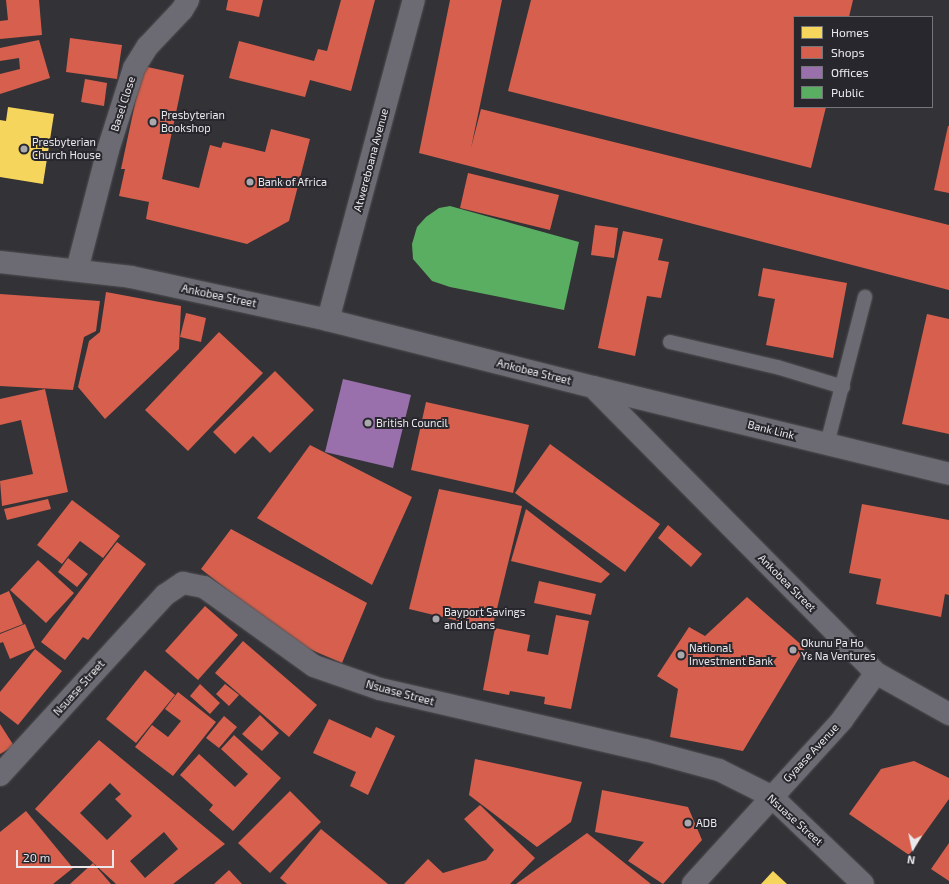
<!DOCTYPE html>
<meta charset="utf-8">
<style>
body{margin:0}
#map{position:relative;width:949px;height:884px;overflow:hidden;background:#333237;font-family:"Exo 2",sans-serif}
div>[style]{position:absolute}
.homes>*{inset:0;background:#f6d55c}
.shops>*{inset:0;background:#d6604d}
.offices>*{inset:0;background:#9970ab}
.public>*{inset:0;background:#5aae61}
.roads{filter:drop-shadow(0 0 1px #515053) drop-shadow(0 0 1px #515053)}
.lane>*{height:14px;margin:-7px;padding:0 7px;transform-origin:7px;border-radius:7px;background:#6c6b73}
.street>*{height:22px;margin:-11px;padding:0 11px;transform-origin:11px;border-radius:11px;background:#6c6b73}
.dots>*{width:11px;height:11px;translate:-50% -50%;box-sizing:border-box;border:2px solid #28272d;border-radius:50%}
span{translate:-50% -50%;white-space:nowrap;text-align:center;line-height:1.15;-webkit-text-stroke:4px #28272d;paint-order:stroke}
.street-label{font-size:11px;color:#e9e9ed}
.poi-label{font-size:11px;color:#e9e9ed}
.left{translate:0 -50%;text-align:left}
.legend{position:absolute;left:793px;top:16px;width:140px;height:92px;box-sizing:border-box;background:#28272d;border:1px solid #75757a;margin:0;padding:5px 7px;list-style:none;font-size:12px;color:#e9e9ed}
.legend li{display:flex;align-items:center;gap:8px;height:20px}
.legend b{width:20px;border:1px solid #75757a}
.north{position:absolute;left:893px;top:828px;width:40px;height:40px;-webkit-text-stroke:3px #28272d;paint-order:stroke;rotate:189deg;font-size:11px;font-weight:700;line-height:16px;text-align:center;color:#e9e9ed}
.north::after{content:'';display:block;margin:auto;width:14px;height:18px;background:#e9e9ed;clip-path:polygon(50% 0,100% 100%,50% 72%,0 100%)}
.scale{position:absolute;left:16px;top:850px;width:98px;height:18px;box-sizing:border-box;border:2px solid #e9e9ed;border-top:0;padding-left:5px;font-size:12px;line-height:14px;white-space:nowrap;color:#e9e9ed;-webkit-text-stroke:3px #28272d;paint-order:stroke}
</style>
<div id="map">
<div class="homes">
<i style="clip-path:polygon(8px 107px,54px 114px,43px 184px,0 177px,0 120px,6px 121px)"></i>
<i style="clip-path:polygon(773px 871px,787px 884px,761px 884px)"></i>
</div>
<div class="shops">
<i style="clip-path:polygon(6px 0,39px 0,42px 35px,0 39px,0 21px,8px 20px)"></i>
<i style="clip-path:polygon(228px 0,263px 0,259px 17px,226px 10px)"></i>
<i style="clip-path:polygon(341px 0,375px 0,351px 91px,310px 80px,305px 97px,229px 78px,239px 41px,314px 61px,318px 49px,327px 51px)"></i>
<i style="clip-path:polygon(450px 0,502px 0,471px 148px,481px 109px,949px 225px,949px 290px,419px 153px)"></i>
<i style="clip-path:polygon(531px 0,853px 0,849px 17px,794px 17px,794px 107px,826px 107px,811px 168px,508px 91px)"></i>
<i style="clip-path:polygon(70px 38px,122px 45px,117px 79px,66px 72px)"></i>
<i style="clip-path:polygon(39px 40px,50px 78px,0 94px,0 74px,20px 69px,19px 58px,0 61px,0 48px)"></i>
<i style="clip-path:polygon(143px 66px,184px 75px,162px 179px,199px 188px,210px 145px,221px 148px,223px 142px,265px 152px,271px 129px,310px 139px,289px 221px,247px 244px,146px 219px,149px 202px,119px 196px,125px 169px,121px 169px)"></i>
<i style="clip-path:polygon(85px 79px,107px 83px,104px 106px,81px 102px)"></i>
<i style="clip-path:polygon(948px 126px,949px 126px,949px 193px,934px 190px)"></i>
<i style="clip-path:polygon(468px 173px,559px 195px,550px 230px,460px 208px)"></i>
<i style="clip-path:polygon(595px 225px,618px 228px,614px 258px,591px 255px)"></i>
<i style="clip-path:polygon(623px 231px,663px 239px,658px 260px,669px 262px,661px 298px,647px 296px,635px 356px,598px 348px)"></i>
<i style="clip-path:polygon(763px 268px,847px 283px,833px 358px,766px 345px,775px 299px,758px 296px)"></i>
<i style="clip-path:polygon(106px 292px,181px 306px,179px 349px,105px 419px,78px 387px,89px 341px,100px 332px)"></i>
<i style="clip-path:polygon(0 294px,100px 301px,96px 331px,84px 337px,73px 390px,0 386px)"></i>
<i style="clip-path:polygon(186px 313px,206px 318px,201px 342px,180px 337px)"></i>
<i style="clip-path:polygon(927px 314px,949px 319px,949px 434px,902px 424px)"></i>
<i style="clip-path:polygon(219px 332px,263px 373px,188px 451px,145px 410px)"></i>
<i style="clip-path:polygon(275px 371px,314px 410px,270px 453px,253px 436px,235px 454px,213px 432px)"></i>
<i style="clip-path:polygon(45px 389px,68px 492px,2px 506px,0 481px,33px 474px,21px 420px,0 425px,0 399px)"></i>
<i style="clip-path:polygon(426px 402px,529px 425px,513px 493px,411px 470px)"></i>
<i style="clip-path:polygon(550px 444px,660px 524px,625px 572px,515px 493px)"></i>
<i style="clip-path:polygon(310px 445px,412px 497px,372px 585px,257px 518px)"></i>
<i style="clip-path:polygon(439px 489px,522px 506px,492px 629px,409px 609px)"></i>
<i style="clip-path:polygon(48px 499px,51px 509px,7px 520px,4px 509px)"></i>
<i style="clip-path:polygon(72px 500px,120px 536px,103px 558px,80px 541px,62px 564px,37px 545px)"></i>
<i style="clip-path:polygon(862px 504px,949px 520px,949px 595px,945px 594px,941px 617px,876px 604px,881px 579px,849px 573px)"></i>
<i style="clip-path:polygon(526px 509px,610px 574px,601px 583px,511px 561px)"></i>
<i style="clip-path:polygon(668px 525px,702px 554px,691px 567px,658px 538px)"></i>
<i style="clip-path:polygon(231px 529px,367px 603px,342px 663px,293px 642px,201px 569px)"></i>
<i style="clip-path:polygon(117px 542px,146px 564px,88px 640px,83px 637px,65px 660px,41px 642px)"></i>
<i style="clip-path:polygon(68px 558px,88px 574px,77px 587px,58px 572px)"></i>
<i style="clip-path:polygon(38px 560px,74px 593px,46px 623px,10px 590px)"></i>
<i style="clip-path:polygon(539px 581px,596px 594px,591px 615px,534px 603px)"></i>
<i style="clip-path:polygon(9px 591px,23px 624px,0 633px,0 595px)"></i>
<i style="clip-path:polygon(747px 597px,805px 648px,743px 751px,670px 737px,678px 689px,657px 676px,689px 627px,705px 636px)"></i>
<i style="clip-path:polygon(205px 606px,238px 635px,198px 680px,165px 651px)"></i>
<i style="clip-path:polygon(556px 615px,589px 621px,571px 709px,544px 704px,545px 697px,510px 691px,509px 695px,483px 690px,495px 628px,530px 635px,527px 651px,548px 655px)"></i>
<i style="clip-path:polygon(25px 624px,35px 648px,10px 659px,3px 642px,0 643px,0 634px)"></i>
<i style="clip-path:polygon(243px 641px,317px 705px,289px 737px,215px 673px)"></i>
<i style="clip-path:polygon(35px 649px,62px 671px,18px 725px,0 711px,0 692px)"></i>
<i style="clip-path:polygon(145px 670px,175px 695px,136px 743px,106px 719px)"></i>
<i style="clip-path:polygon(200px 684px,220px 703px,210px 714px,190px 696px)"></i>
<i style="clip-path:polygon(225px 684px,239px 695px,229px 706px,216px 694px)"></i>
<i style="clip-path:polygon(178px 692px,216px 722px,173px 776px,135px 747px,152px 725px,168px 737px,181px 721px,165px 709px)"></i>
<i style="clip-path:polygon(260px 715px,279px 733px,262px 751px,242px 734px)"></i>
<i style="clip-path:polygon(224px 716px,237px 727px,219px 748px,206px 738px)"></i>
<i style="clip-path:polygon(329px 719px,371px 738px,376px 727px,395px 736px,368px 795px,350px 786px,356px 772px,313px 753px)"></i>
<i style="clip-path:polygon(0 724px,14px 746px,0 754px)"></i>
<i style="clip-path:polygon(234px 735px,281px 778px,233px 831px,209px 810px,213px 805px,180px 775px,199px 754px,235px 787px,248px 774px,221px 749px)"></i>
<i style="clip-path:polygon(evenodd,99px 740px,225px 844px,173px 884px,116px 884px,35px 809px,99px 740px,110px 783px,121px 794px,115px 799px,132px 816px,107px 840px,80px 813px,110px 783px,99px 740px,164px 832px,178px 849px,145px 878px,130px 861px,164px 832px)"></i>
<i style="clip-path:polygon(475px 759px,582px 782px,571px 822px,537px 847px,469px 795px)"></i>
<i style="clip-path:polygon(914px 761px,949px 778px,949px 799px,909px 855px,849px 814px,881px 769px)"></i>
<i style="clip-path:polygon(602px 790px,688px 807px,702px 840px,663px 884px,628px 861px,644px 842px,595px 832px)"></i>
<i style="clip-path:polygon(290px 791px,321px 822px,270px 873px,238px 843px)"></i>
<i style="clip-path:polygon(480px 805px,535px 858px,510px 884px,404px 884px,428px 859px,443px 873px,486px 860px,494px 850px,464px 819px)"></i>
<i style="clip-path:polygon(26px 811px,73px 868px,53px 884px,0 884px,0 832px)"></i>
<i style="clip-path:polygon(321px 829px,388px 884px,287px 884px,280px 878px)"></i>
<i style="clip-path:polygon(587px 833px,651px 884px,516px 884px)"></i>
<i style="clip-path:polygon(949px 843px,949px 881px,931px 869px)"></i>
<i style="clip-path:polygon(93px 863px,111px 884px,70px 884px)"></i>
<i style="clip-path:polygon(229px 870px,242px 884px,214px 884px)"></i>
</div>
<div class="offices">
<i style="clip-path:polygon(343px 379px,411px 395px,393px 468px,325px 452px)"></i>
</div>
<div class="public">
<i style="clip-path:polygon(450px 206px,579px 242px,564px 310px,450px 287px,432px 281px,413px 259px,412px 244px,417px 227px,426px 217px,439px 208px)"></i>
</div>
<div class="roads">
<div class="lane">
<i style="left:670px;top:342px;width:110px;rotate:13.2deg"></i>
<i style="left:777px;top:367px;width:69px;rotate:16.9deg"></i>
<i style="left:827px;top:444px;width:152px;rotate:-75.5deg"></i>
</div>
<div class="street">
<i style="left:0;top:262px;width:132px;rotate:6.5deg"></i>
<i style="left:131px;top:277px;width:202px;rotate:12.3deg"></i>
<i style="left:328px;top:320px;width:273px;rotate:14.2deg"></i>
<i style="left:593px;top:387px;width:402px;rotate:45.3deg"></i>
<i style="left:876px;top:673px;width:84px;rotate:29.3deg"></i>
<i style="left:77px;top:270px;width:124px;rotate:-75.5deg"></i>
<i style="left:108px;top:150px;width:86px;rotate:-72.4deg"></i>
<i style="left:134px;top:68px;width:26px;rotate:-58deg"></i>
<i style="left:148px;top:46px;width:50px;rotate:-46.6deg"></i>
<i style="left:182px;top:10px;width:12px;rotate:-59deg"></i>
<i style="left:328px;top:320px;width:331px;rotate:-75deg"></i>
<i style="left:593px;top:387px;width:366px;rotate:13.7deg"></i>
<i style="left:0;top:775px;width:244px;rotate:-47.5deg"></i>
<i style="left:165px;top:595px;width:22px;rotate:-34deg"></i>
<i style="left:183px;top:583px;width:21px;rotate:11deg"></i>
<i style="left:204px;top:587px;width:135px;rotate:35.7deg"></i>
<i style="left:314px;top:666px;width:70px;rotate:19.2deg"></i>
<i style="left:380px;top:689px;width:272px;rotate:13deg"></i>
<i style="left:645px;top:750px;width:77px;rotate:15.1deg"></i>
<i style="left:719px;top:770px;width:58px;rotate:26.6deg"></i>
<i style="left:771px;top:796px;width:127px;rotate:43.7deg"></i>
<i style="left:693px;top:884px;width:222px;rotate:-47.7deg"></i>
<i style="left:842px;top:720px;width:58px;rotate:-54.1deg"></i>
</div>
</div>
<div class="dots">
<i style="left:153px;top:122px;background:#a9a9ad"></i>
<i style="left:24px;top:149px;background:#a9a9ad"></i>
<i style="left:250px;top:182px;background:#a9a9ad"></i>
<i style="left:368px;top:423px;background:#a9a9ad"></i>
<i style="left:436px;top:619px;background:#a9a9ad"></i>
<i style="left:793px;top:650px;background:#a9a9ad"></i>
<i style="left:681px;top:655px;background:#a9a9ad"></i>
<i style="left:688px;top:823px;background:#a9a9ad"></i>
</div>
<div class="street-label">
<span style="left:123px;top:104px;rotate:-72deg">Basel Close</span>
<span style="left:371px;top:160px;rotate:-75deg">Atwereboana Avenue</span>
<span style="left:219px;top:296px;rotate:12deg">Ankobea Street</span>
<span style="left:534px;top:372px;rotate:14deg">Ankobea Street</span>
<span style="left:771px;top:430px;rotate:14deg">Bank Link</span>
<span style="left:787px;top:583px;rotate:45deg">Ankobea Street</span>
<span style="left:79px;top:688px;rotate:-48deg">Nsuase Street</span>
<span style="left:400px;top:693px;rotate:15deg">Nsuase Street</span>
<span style="left:811px;top:753px;rotate:-47deg">Gyaase Avenue</span>
<span style="left:795px;top:820px;rotate:42deg">Nsuase Street</span>
</div>
<div class="poi-label">
<span class="left" style="left:161px;top:122px">Presbyterian<br>Bookshop</span>
<span class="left" style="left:32px;top:149px">Presbyterian<br>Church House</span>
<span class="left" style="left:258px;top:182px">Bank of Africa</span>
<span class="left" style="left:376px;top:423px">British Council</span>
<span class="left" style="left:444px;top:619px">Bayport Savings<br>and Loans</span>
<span class="left" style="left:801px;top:650px">Okunu Pa Ho<br>Yɛ Na Ventures</span>
<span class="left" style="left:689px;top:655px">National<br>Investment Bank</span>
<span class="left" style="left:696px;top:823px">ADB</span>
</div>
<ul class="legend">
<li><b style="height:11px;background:#f6d55c"></b>Homes</li>
<li><b style="height:11px;background:#d6604d"></b>Shops</li>
<li><b style="height:11px;background:#9970ab"></b>Offices</li>
<li><b style="height:11px;background:#5aae61"></b>Public</li>
</ul>
<div class="north">N</div>
<div class="scale">20 m</div>
</div>
